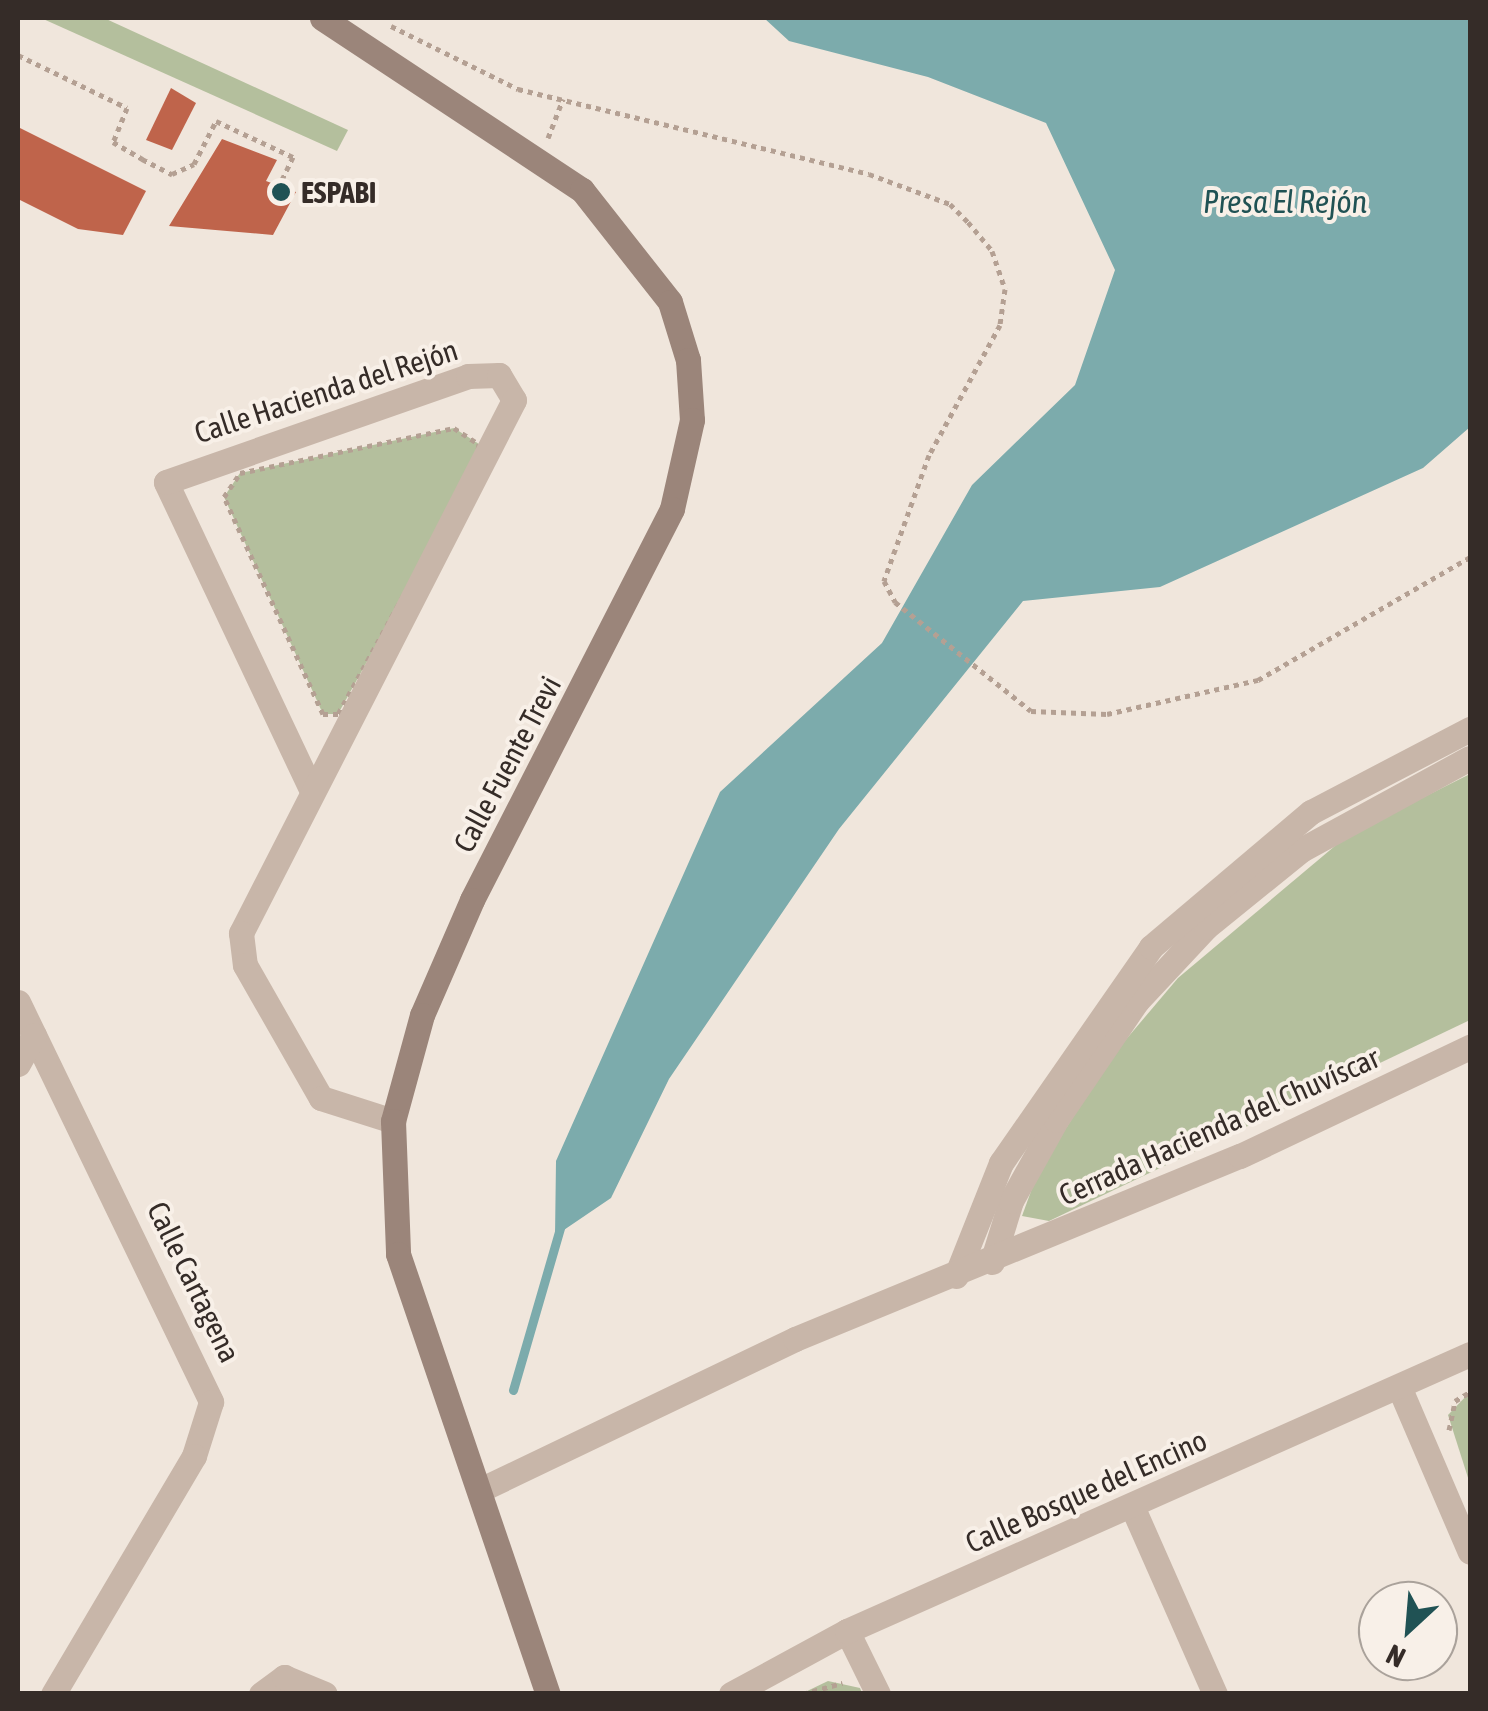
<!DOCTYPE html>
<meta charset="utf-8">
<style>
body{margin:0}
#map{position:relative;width:1488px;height:1711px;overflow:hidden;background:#f0e6dc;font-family:"Asap Condensed",sans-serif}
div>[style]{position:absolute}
.green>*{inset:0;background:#b4bf9d}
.water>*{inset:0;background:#7cabac}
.stream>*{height:9px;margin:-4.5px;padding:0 4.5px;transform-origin:4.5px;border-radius:4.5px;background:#7cabac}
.building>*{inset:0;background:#bf644b}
.path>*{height:5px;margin-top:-2.5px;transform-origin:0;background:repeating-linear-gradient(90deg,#b4a093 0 5px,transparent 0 10px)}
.street>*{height:25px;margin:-12.5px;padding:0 12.5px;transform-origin:12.5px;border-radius:12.5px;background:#c8b6a9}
.secondary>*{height:25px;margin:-12.5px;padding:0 12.5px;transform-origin:12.5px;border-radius:12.5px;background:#9b857a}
.dots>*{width:28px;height:28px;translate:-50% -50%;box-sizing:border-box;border:5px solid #f8f0e8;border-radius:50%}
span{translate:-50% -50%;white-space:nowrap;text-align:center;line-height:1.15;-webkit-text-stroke:8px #f8f0e8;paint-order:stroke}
.poi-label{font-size:30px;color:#352c28;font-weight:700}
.left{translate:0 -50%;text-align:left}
.street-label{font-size:30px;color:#352c28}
.water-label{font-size:32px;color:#205254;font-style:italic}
.frame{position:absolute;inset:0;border:20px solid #352c28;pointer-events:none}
.north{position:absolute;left:1358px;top:1581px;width:100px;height:100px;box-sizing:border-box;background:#f8f0e8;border:2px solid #aaa29b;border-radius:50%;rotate:206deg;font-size:28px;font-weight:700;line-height:40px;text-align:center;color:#352c28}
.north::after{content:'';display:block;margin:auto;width:35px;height:45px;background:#205254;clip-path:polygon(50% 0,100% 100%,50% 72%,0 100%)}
</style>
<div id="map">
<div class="green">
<i style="clip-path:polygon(41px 18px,104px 18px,348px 130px,337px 151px)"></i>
<i style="clip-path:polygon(454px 428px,479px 444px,476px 465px,338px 714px,323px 714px,224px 497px,240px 473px)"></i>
<i style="clip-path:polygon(1470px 774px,1470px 1020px,1049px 1221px,1022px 1216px,1038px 1172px,1112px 1056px,1178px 978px,1348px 835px)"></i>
<i style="clip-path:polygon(1470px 1392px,1470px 1484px,1448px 1415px)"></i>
<i style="clip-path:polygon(828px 1681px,860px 1688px,862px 1693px,803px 1693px)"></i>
</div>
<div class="water">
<i style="clip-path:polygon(764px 18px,1470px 18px,1470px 427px,1423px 468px,1160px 587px,1023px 601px,839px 829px,669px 1079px,611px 1198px,555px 1236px,556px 1161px,720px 792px,882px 643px,972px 485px,1075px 385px,1115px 270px,1046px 123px,928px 77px,789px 41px)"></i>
</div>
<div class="stream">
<i style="left:513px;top:1390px;width:172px;rotate:-73.8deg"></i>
</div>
<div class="building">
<i style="clip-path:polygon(171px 88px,196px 103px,172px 150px,146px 140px)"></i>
<i style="clip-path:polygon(18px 127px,146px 191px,123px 235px,78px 229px,18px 199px)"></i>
<i style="clip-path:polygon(222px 139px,277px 160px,266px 181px,296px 192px,273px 235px,169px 226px)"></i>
</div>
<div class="path">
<i style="left:391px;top:26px;width:142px;rotate:26.4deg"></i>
<i style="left:518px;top:89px;width:361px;rotate:13.6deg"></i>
<i style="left:869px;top:174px;width:86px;rotate:20.3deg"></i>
<i style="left:950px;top:204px;width:25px;rotate:45deg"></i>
<i style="left:968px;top:222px;width:38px;rotate:50deg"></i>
<i style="left:992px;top:251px;width:40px;rotate:71.1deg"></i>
<i style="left:1005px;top:289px;width:36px;rotate:98deg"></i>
<i style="left:1000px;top:325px;width:148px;rotate:118.6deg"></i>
<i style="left:929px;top:455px;width:134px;rotate:109.7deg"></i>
<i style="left:884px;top:581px;width:24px;rotate:62deg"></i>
<i style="left:895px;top:602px;width:174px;rotate:38.7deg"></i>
<i style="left:1031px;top:711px;width:76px;rotate:2.3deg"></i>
<i style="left:1107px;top:714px;width:155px;rotate:-12.7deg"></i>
<i style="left:1258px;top:680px;width:245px;rotate:-30.1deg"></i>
<i style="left:18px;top:55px;width:121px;rotate:25.9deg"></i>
<i style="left:127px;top:108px;width:37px;rotate:112deg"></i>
<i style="left:113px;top:142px;width:34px;rotate:30deg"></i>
<i style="left:142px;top:159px;width:34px;rotate:27deg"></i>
<i style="left:172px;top:174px;width:24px;rotate:-24deg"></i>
<i style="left:194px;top:164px;width:48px;rotate:-62.9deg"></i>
<i style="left:216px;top:121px;width:85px;rotate:25.1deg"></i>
<i style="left:293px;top:157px;width:32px;rotate:116deg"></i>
<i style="left:548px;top:138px;width:42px;rotate:-69deg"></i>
<i style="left:454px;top:428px;width:30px;rotate:33deg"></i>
<i style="left:479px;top:444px;width:20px;rotate:99deg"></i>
<i style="left:476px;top:464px;width:286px;rotate:118.9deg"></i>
<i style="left:338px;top:714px;width:15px;rotate:180deg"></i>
<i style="left:323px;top:714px;width:239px;rotate:-114.5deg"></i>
<i style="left:224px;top:497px;width:29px;rotate:-56deg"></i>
<i style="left:240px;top:473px;width:219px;rotate:-11.9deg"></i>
<i style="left:1449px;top:1430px;width:30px;rotate:-78deg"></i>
<i style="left:1455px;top:1401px;width:17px;rotate:-31deg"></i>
<i style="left:803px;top:1694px;width:41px;rotate:-15.8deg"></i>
</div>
<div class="street">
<i style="left:310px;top:787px;width:337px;rotate:-115.3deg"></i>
<i style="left:166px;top:482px;width:320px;rotate:-19.3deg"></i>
<i style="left:468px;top:376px;width:31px;rotate:-2deg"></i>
<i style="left:499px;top:375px;width:29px;rotate:59deg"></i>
<i style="left:514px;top:400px;width:599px;rotate:117.12deg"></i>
<i style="left:241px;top:933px;width:32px;rotate:83deg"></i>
<i style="left:245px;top:965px;width:153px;rotate:60.3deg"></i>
<i style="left:321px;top:1098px;width:76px;rotate:17.7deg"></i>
<i style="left:18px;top:1002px;width:444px;rotate:64.2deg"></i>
<i style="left:211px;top:1402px;width:57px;rotate:107.5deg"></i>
<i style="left:194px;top:1456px;width:277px;rotate:120.6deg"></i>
<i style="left:18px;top:1064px;width:33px;rotate:-61deg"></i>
<i style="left:992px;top:1262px;width:64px;rotate:-72.7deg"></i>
<i style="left:1011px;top:1201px;width:93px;rotate:-60.9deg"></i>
<i style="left:1056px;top:1120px;width:144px;rotate:-55.8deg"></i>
<i style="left:1137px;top:1001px;width:101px;rotate:-47deg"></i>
<i style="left:1206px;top:927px;width:122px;rotate:-39deg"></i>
<i style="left:1301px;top:850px;width:192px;rotate:-28.6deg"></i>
<i style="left:956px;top:1276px;width:122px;rotate:-68.3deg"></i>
<i style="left:1001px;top:1163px;width:263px;rotate:-55.2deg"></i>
<i style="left:1151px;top:947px;width:209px;rotate:-40.2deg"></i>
<i style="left:1311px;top:812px;width:179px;rotate:-27.6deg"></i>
<i style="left:1400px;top:1389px;width:177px;rotate:66.8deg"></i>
<i style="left:484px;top:1488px;width:345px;rotate:-25.6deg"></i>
<i style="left:795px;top:1339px;width:481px;rotate:-22.4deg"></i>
<i style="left:1240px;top:1156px;width:255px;rotate:-25.4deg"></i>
<i style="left:1132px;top:1506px;width:206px;rotate:66.2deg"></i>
<i style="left:847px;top:1631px;width:70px;rotate:63.8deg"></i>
<i style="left:261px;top:1694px;width:29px;rotate:-36deg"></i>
<i style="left:284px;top:1677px;width:44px;rotate:22.5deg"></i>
<i style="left:731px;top:1694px;width:132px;rotate:-28.5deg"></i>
<i style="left:847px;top:1631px;width:682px;rotate:-23.97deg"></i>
</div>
<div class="secondary">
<i style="left:322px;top:18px;width:312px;rotate:33.5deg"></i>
<i style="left:582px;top:190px;width:142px;rotate:51.8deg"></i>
<i style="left:670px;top:302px;width:61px;rotate:72.8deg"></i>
<i style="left:688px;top:360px;width:60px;rotate:86.2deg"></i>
<i style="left:692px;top:420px;width:91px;rotate:102.7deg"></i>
<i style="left:672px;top:509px;width:439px;rotate:117.1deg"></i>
<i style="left:472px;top:900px;width:125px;rotate:113.5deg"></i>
<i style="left:422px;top:1015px;width:110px;rotate:105.3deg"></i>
<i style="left:393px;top:1121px;width:133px;rotate:87.8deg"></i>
<i style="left:398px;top:1254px;width:465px;rotate:71.2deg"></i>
</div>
<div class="dots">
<i style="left:281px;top:192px;background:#205254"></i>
</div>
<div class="poi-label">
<span class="left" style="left:301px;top:192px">ESPABI</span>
</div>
<div class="street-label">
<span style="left:326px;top:391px;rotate:-18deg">Calle Hacienda del Rejón</span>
<span style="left:507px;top:764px;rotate:-62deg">Calle Fuente Trevi</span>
<span style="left:1219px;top:1126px;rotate:-24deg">Cerrada Hacienda del Chuvíscar</span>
<span style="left:194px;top:1282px;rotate:64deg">Calle Cartagena</span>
<span style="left:1086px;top:1491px;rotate:-24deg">Calle Bosque del Encino</span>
</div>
<div class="water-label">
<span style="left:1285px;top:202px">Presa El Rejón</span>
</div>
<div class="frame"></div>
<div class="north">N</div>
</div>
